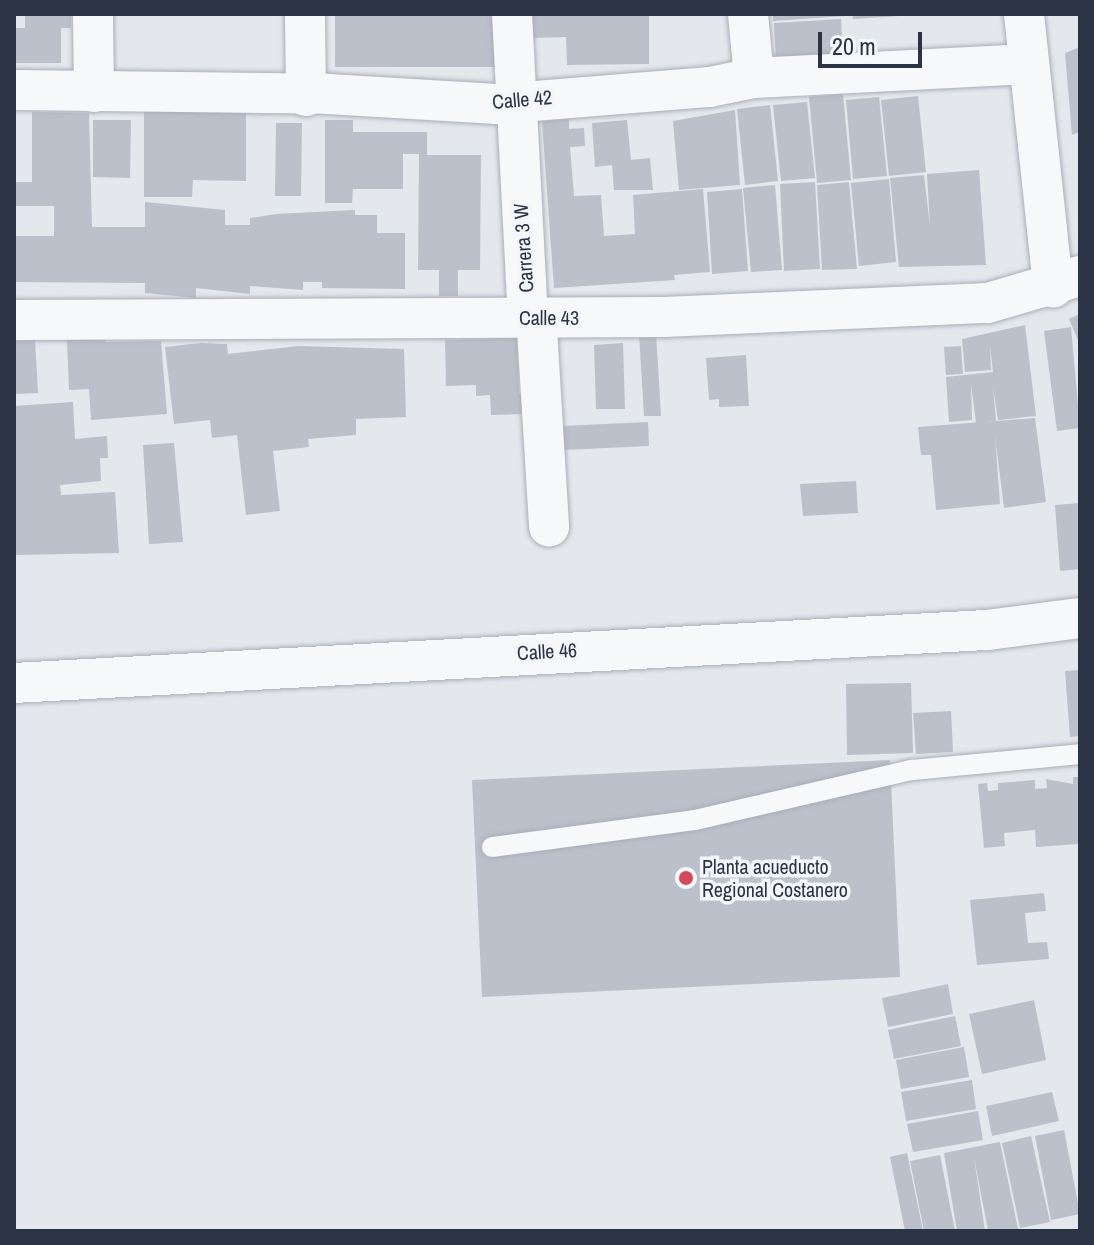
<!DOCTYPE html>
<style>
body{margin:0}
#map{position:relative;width:1094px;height:1245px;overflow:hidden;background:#e4e7ec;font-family:"Archivo Narrow",sans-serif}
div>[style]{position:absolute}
.building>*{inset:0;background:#bbc0ca}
.roads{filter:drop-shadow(0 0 2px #a9aeb7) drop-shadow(0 0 2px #a9aeb7)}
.lane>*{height:20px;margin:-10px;padding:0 10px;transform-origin:10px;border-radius:10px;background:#f7f8fa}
.street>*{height:40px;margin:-20px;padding:0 20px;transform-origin:20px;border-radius:20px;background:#f7f8fa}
.dots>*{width:22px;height:22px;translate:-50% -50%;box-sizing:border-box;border:4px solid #f4f6f9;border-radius:50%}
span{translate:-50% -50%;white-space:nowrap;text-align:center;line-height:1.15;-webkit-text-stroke:7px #f4f6f9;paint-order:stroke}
.street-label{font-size:20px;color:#2b3445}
.poi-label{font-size:20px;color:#2b3445}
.left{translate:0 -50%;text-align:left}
.frame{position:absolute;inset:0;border:16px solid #2b3445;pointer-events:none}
.scale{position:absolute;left:818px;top:32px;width:104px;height:36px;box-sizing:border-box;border:4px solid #2b3445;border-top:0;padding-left:10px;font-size:24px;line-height:28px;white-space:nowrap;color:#2b3445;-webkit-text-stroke:6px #f4f6f9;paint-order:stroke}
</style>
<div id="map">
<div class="building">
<i style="clip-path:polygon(25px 14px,71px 14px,71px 28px,61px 28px,61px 63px,14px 63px,14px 28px,25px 28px)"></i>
<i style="clip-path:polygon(335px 14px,495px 14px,495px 67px,335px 67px)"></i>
<i style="clip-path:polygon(528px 14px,649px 14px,649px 64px,567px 65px,566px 37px,529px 38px)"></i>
<i style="clip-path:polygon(773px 14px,845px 14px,845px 16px,773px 21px)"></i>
<i style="clip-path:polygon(853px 14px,899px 14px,899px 16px,853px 19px)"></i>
<i style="clip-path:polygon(841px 19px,843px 57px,776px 63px,774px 23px)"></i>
<i style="clip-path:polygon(1080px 47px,1080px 132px,1072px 135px,1065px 53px)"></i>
<i style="clip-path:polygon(843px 94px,851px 180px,817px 183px,809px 97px)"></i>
<i style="clip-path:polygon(918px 96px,926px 172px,889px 176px,881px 100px)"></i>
<i style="clip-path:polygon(879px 97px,887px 176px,853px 179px,846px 100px)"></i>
<i style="clip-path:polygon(807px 102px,815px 178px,781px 181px,773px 105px)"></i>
<i style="clip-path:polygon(770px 105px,778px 181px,745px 185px,737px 109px)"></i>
<i style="clip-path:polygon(246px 107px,246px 181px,193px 180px,192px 197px,144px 197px,144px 109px)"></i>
<i style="clip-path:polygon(735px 110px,740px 185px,679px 190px,673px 121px)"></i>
<i style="clip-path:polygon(32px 112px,89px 113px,92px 227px,145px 227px,145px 202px,225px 210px,225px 225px,250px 225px,250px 218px,276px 214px,355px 210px,355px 215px,377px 215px,377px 233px,405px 233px,405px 289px,322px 288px,322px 282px,303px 282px,303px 290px,250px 286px,250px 294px,196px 288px,196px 298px,145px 293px,145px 283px,14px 282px,14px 236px,54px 236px,54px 206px,14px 206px,14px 182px,32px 182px)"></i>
<i style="clip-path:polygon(569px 119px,569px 129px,584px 128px,585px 146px,570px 147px,574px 196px,601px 195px,604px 236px,635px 234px,633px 195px,703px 189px,710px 272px,674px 275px,675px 280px,554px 288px,542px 121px)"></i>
<i style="clip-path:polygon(93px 120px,131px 120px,130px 178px,93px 177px)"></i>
<i style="clip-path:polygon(325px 120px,353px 120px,353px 132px,427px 132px,427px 155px,481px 155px,480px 270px,458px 270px,458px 296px,439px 296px,439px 270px,418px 270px,419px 154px,403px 154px,403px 189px,353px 189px,352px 203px,325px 203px)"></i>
<i style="clip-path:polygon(627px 120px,631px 160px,650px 158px,653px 190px,614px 190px,612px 165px,595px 167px,592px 123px)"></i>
<i style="clip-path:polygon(276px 123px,302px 123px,301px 196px,275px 196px)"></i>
<i style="clip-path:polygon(979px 170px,986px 265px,899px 267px,890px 178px,924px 175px,930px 227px,927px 174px)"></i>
<i style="clip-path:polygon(889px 179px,896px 262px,859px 266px,851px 183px)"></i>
<i style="clip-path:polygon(815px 182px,820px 269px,784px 271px,780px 184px)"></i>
<i style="clip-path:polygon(849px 182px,857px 269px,822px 270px,817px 185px)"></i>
<i style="clip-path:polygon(775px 185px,782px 270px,751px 272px,743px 188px)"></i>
<i style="clip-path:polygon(742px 189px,748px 271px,712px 274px,707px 192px)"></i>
<i style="clip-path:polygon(1080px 314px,1080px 345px,1069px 319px)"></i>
<i style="clip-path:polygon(1025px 325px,1036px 416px,998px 420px,993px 387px,996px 421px,976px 423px,971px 384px,972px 420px,949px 422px,946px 377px,993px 372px,990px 345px,991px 370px,965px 372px,962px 339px)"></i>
<i style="clip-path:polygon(1071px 327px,1080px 428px,1057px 431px,1044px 331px)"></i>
<i style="clip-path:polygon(656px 333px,661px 416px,644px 416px,639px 334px)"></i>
<i style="clip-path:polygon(105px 337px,105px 342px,161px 341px,167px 414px,91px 420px,89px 389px,69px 390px,67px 340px)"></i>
<i style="clip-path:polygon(517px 338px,519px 394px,524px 394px,525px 414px,491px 415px,490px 395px,476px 396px,476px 385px,446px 386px,445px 340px)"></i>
<i style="clip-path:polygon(35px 340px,38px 393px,14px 394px,14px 341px)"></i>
<i style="clip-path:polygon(201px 343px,227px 344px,228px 354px,298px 346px,404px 349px,406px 417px,356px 419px,356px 435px,308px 439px,309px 447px,273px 451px,280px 511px,246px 515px,237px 435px,212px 438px,210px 420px,174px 424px,165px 347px)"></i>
<i style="clip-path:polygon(623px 343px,625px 409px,596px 409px,594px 345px)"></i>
<i style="clip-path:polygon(961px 346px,963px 374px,946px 375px,944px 347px)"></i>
<i style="clip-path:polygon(746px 355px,749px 406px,719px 407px,719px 399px,709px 400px,706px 358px)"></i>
<i style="clip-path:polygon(73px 402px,75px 439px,107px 436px,108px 458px,100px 458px,101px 481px,60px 485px,61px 495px,115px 492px,119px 553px,14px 555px,14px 406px)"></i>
<i style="clip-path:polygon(1035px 418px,1046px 502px,1004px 508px,995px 436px,1000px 504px,936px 510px,931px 455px,921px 455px,918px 427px)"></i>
<i style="clip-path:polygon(648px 422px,649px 446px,563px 450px,562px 426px)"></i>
<i style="clip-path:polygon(174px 443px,183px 542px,149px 544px,143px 445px)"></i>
<i style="clip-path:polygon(856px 481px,858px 513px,803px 516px,800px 484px)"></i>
<i style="clip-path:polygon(1080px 503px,1080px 569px,1060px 571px,1055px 505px)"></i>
<i style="clip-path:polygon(1080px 670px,1080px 736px,1070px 737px,1065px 671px)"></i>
<i style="clip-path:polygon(911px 683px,913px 753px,847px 755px,846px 684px)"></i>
<i style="clip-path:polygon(951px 711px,953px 752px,916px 754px,913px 713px)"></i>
<i style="clip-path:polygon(890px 760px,900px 977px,482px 997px,472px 780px)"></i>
<i style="clip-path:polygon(1073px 777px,1080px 777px,1078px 844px,1036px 847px,1035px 830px,1004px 833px,1005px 846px,984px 848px,978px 784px,987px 783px,988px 791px,998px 790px,998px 783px,1035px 780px,1035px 789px,1047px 788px,1046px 779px,1073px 784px)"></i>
<i style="clip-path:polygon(1044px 893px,1046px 911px,1025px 913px,1028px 943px,1047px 942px,1049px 959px,977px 965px,970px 900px)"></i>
<i style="clip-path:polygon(948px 984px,953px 1014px,888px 1027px,882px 998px)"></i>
<i style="clip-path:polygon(1034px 1000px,1046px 1060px,982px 1074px,969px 1014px)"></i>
<i style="clip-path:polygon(955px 1016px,961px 1046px,894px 1059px,888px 1030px)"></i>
<i style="clip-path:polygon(964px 1047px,969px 1077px,901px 1089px,896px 1060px)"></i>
<i style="clip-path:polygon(972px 1080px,976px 1109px,906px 1121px,901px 1092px)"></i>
<i style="clip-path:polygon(1052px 1092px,1059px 1121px,992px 1136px,986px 1106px)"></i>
<i style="clip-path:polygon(978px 1111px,983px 1140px,913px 1152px,907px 1124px)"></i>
<i style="clip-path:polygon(1064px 1130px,1080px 1214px,1051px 1220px,1035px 1136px)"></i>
<i style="clip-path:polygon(1031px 1136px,1050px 1222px,1020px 1228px,1002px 1143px)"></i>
<i style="clip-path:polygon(1000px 1142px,1018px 1229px,988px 1231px,974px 1157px,985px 1231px,957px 1231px,944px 1153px)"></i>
<i style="clip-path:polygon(907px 1153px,923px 1231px,905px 1231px,890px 1157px)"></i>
<i style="clip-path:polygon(940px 1155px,955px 1231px,924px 1231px,910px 1161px)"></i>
</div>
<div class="roads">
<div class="lane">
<i style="left:492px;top:847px;width:205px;rotate:-7.6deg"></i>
<i style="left:695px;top:820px;width:223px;rotate:-13deg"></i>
<i style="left:912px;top:770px;width:169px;rotate:-5.4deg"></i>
</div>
<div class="street">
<i style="left:93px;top:14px;width:78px;rotate:89.3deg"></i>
<i style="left:305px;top:14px;width:82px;rotate:89.3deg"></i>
<i style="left:512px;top:14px;width:290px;rotate:87deg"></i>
<i style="left:527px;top:304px;width:27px;rotate:68deg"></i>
<i style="left:537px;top:329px;width:198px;rotate:86.5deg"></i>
<i style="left:748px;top:14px;width:64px;rotate:84.6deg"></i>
<i style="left:1024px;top:14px;width:275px;rotate:83.9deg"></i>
<i style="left:14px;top:90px;width:314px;rotate:0.7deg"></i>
<i style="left:328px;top:94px;width:169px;rotate:3.4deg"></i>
<i style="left:497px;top:104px;width:214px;rotate:-4.6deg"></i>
<i style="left:710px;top:87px;width:45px;rotate:-11.6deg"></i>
<i style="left:754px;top:78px;width:275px;rotate:-2.9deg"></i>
<i style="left:14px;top:320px;width:650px;rotate:-0.26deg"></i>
<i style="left:664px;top:317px;width:324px;rotate:-2.5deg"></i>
<i style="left:988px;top:303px;width:96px;rotate:-16.4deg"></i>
<i style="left:14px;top:683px;width:974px;rotate:-3.12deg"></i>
<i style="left:987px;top:630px;width:94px;rotate:-7.4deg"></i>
</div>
</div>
<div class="dots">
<i style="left:686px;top:878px;background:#d1495b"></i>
</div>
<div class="street-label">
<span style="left:522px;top:99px;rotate:-5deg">Calle 42</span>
<span style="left:523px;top:248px;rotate:-94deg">Carrera 3 W</span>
<span style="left:549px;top:317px">Calle 43</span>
<span style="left:547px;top:651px;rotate:-3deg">Calle 46</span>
</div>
<div class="poi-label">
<span class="left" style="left:702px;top:878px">Planta acueducto<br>Regional Costanero</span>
</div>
<div class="frame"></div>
<div class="scale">20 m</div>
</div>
